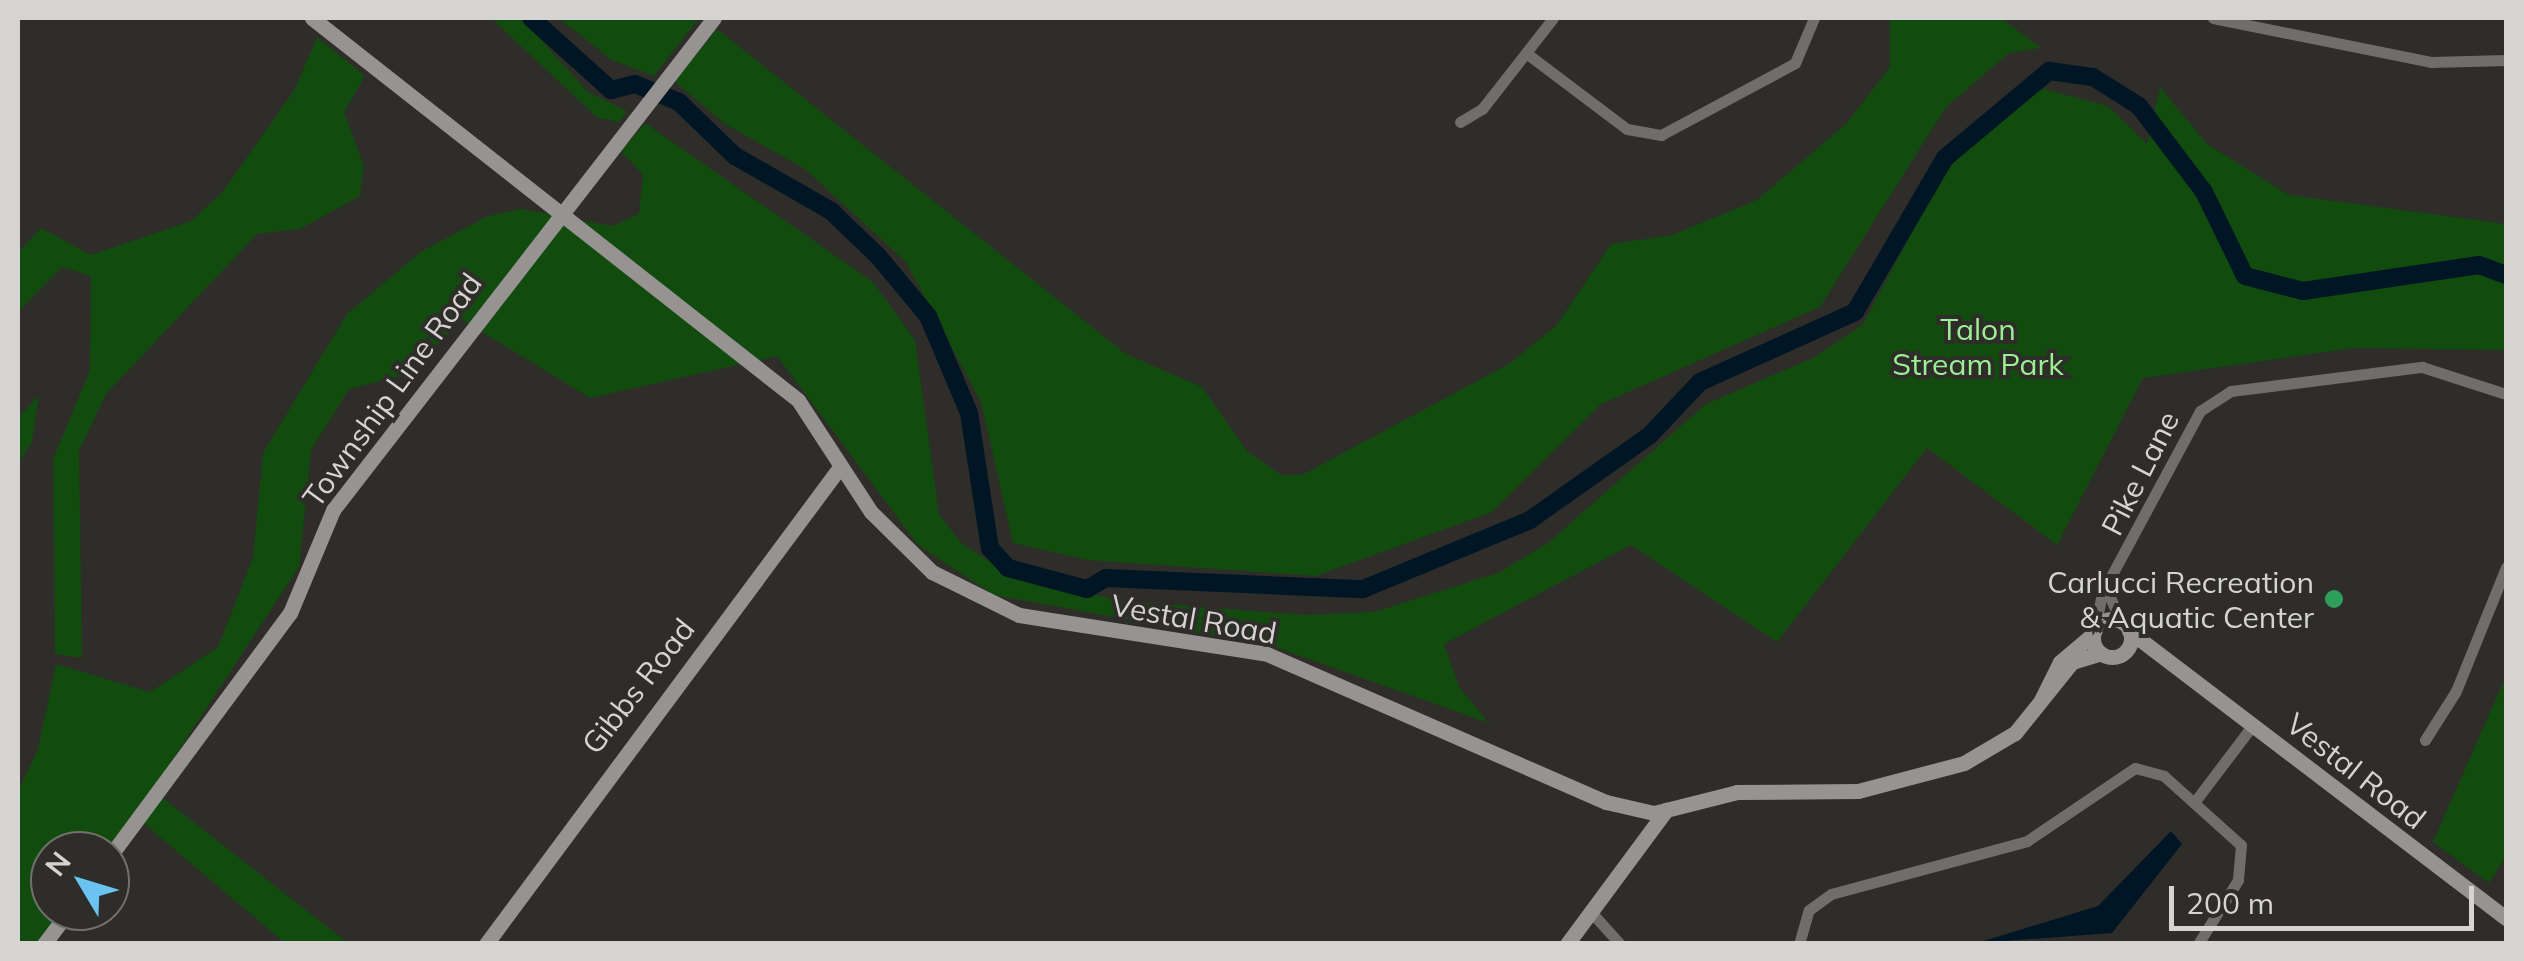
<!DOCTYPE html>
<style>
body{margin:0}
#map{position:relative;width:2524px;height:961px;overflow:hidden;background:#2e2d29;font-family:Mulish,sans-serif}
div>[style]{position:absolute}
.green>*{inset:0;background:#124b0e}
.water>*{inset:0;background:#001625}
.river>*{height:18px;margin:-9px;padding:0 9px;transform-origin:9px;border-radius:9px;background:#001625}
.street>*{height:11px;margin:-5.5px;padding:0 5.5px;transform-origin:5.5px;border-radius:5.5px;background:#706e6d}
.secondary>*{height:15px;margin:-7.5px;padding:0 7.5px;transform-origin:7.5px;border-radius:7.5px;background:#969392}
.secondary>.ring{margin:-7.5px;padding:0;box-sizing:content-box;background:none;border:15px solid #969392;border-radius:50%}
.dots>*{width:28px;height:28px;translate:-50% -50%;box-sizing:border-box;border:5px solid #2e2d29;border-radius:50%}
span{translate:-50% -50%;white-space:nowrap;text-align:center;line-height:1.15;-webkit-text-stroke:8px #2e2d29;paint-order:stroke}
.park-label{font-size:30px;color:#9def95}
.street-label{font-size:30px;color:#d5d4d2}
.poi-label{font-size:30px;color:#d5d4d2}
.right{translate:-100% -50%;text-align:right}
.frame{position:absolute;inset:0;border:20px solid #d5d4d2;pointer-events:none}
.north{position:absolute;left:30px;top:831px;width:100px;height:100px;box-sizing:border-box;background:#2e2d29;border:2px solid #71706d;border-radius:50%;rotate:308deg;font-size:28px;font-weight:700;line-height:40px;text-align:center;color:#d5d4d2}
.north::after{content:'';display:block;margin:auto;width:35px;height:45px;background:#6bc3f2;clip-path:polygon(50% 0,100% 100%,50% 72%,0 100%)}
.scale{position:absolute;left:2169px;top:886px;width:305px;height:45px;box-sizing:border-box;border:5px solid #d5d4d2;border-top:0;padding-left:12px;font-size:30px;line-height:35px;white-space:nowrap;color:#d5d4d2;-webkit-text-stroke:8px #2e2d29;paint-order:stroke}
</style>
<div id="map">
<div class="green">
<i style="clip-path:polygon(491px 18px,521px 18px,588px 92px,627px 111px,619px 122px,598px 118px)"></i>
<i style="clip-path:polygon(558px 18px,699px 18px,654px 76px,612px 60px)"></i>
<i style="clip-path:polygon(1890px 18px,2001px 18px,2041px 48px,2009px 53px,1946px 107px,1820px 307px,1601px 404px,1492px 512px,1316px 576px,1088px 560px,1013px 543px,981px 402px,906px 262px,805px 169px,725px 124px,674px 81px,717px 29px,1126px 354px,1202px 387px,1247px 451px,1281px 475px,1302px 475px,1509px 364px,1556px 326px,1611px 244px,1672px 235px,1757px 200px,1846px 124px,1890px 67px)"></i>
<i style="clip-path:polygon(317px 37px,365px 76px,344px 112px,364px 166px,360px 196px,300px 229px,257px 234px,106px 394px,79px 451px,82px 658px,55px 654px,53px 459px,90px 370px,91px 276px,62px 267px,18px 312px,18px 253px,41px 228px,91px 255px,191px 221px,222px 193px,295px 89px)"></i>
<i style="clip-path:polygon(2160px 87px,2207px 144px,2289px 195px,2506px 224px,2506px 350px,2353px 348px,2143px 378px,2057px 545px,1927px 448px,1777px 642px,1631px 545px,1444px 644px,1459px 687px,1489px 723px,1272px 646px,994px 595px,918px 545px,777px 356px,590px 398px,461px 319px,412px 373px,349px 389px,311px 450px,299px 567px,169px 765px,159px 795px,348px 943px,285px 943px,140px 820px,110px 851px,50px 851px,50px 911px,69px 911px,44px 943px,18px 943px,18px 792px,38px 749px,56px 664px,150px 692px,218px 647px,253px 558px,263px 453px,347px 314px,422px 251px,488px 216px,521px 209px,612px 226px,639px 214px,643px 175px,621px 151px,645px 123px,873px 282px,915px 340px,939px 514px,961px 543px,1015px 578px,1123px 601px,1306px 615px,1374px 612px,1498px 573px,1548px 543px,1706px 404px,1815px 357px,1863px 324px,1949px 163px,2040px 88px,2108px 106px,2147px 144px)"></i>
<i style="clip-path:polygon(39px 395px,32px 442px,18px 463px,18px 418px)"></i>
<i style="clip-path:polygon(2506px 676px,2506px 856px,2489px 883px,2433px 842px)"></i>
</div>
<div class="water">
<i style="clip-path:polygon(2171px 831px,2182px 844px,2112px 933px,1977px 943px,2098px 906px)"></i>
</div>
<div class="river">
<i style="left:531px;top:18px;width:108px;rotate:42deg"></i>
<i style="left:611px;top:90px;width:25px;rotate:-14deg"></i>
<i style="left:635px;top:84px;width:48px;rotate:22.2deg"></i>
<i style="left:679px;top:102px;width:78px;rotate:44deg"></i>
<i style="left:735px;top:156px;width:111px;rotate:29.8deg"></i>
<i style="left:831px;top:211px;width:65px;rotate:43.8deg"></i>
<i style="left:878px;top:256px;width:78px;rotate:50.2deg"></i>
<i style="left:928px;top:316px;width:105px;rotate:67.1deg"></i>
<i style="left:969px;top:413px;width:137px;rotate:81.2deg"></i>
<i style="left:990px;top:548px;width:27px;rotate:48deg"></i>
<i style="left:1008px;top:568px;width:82px;rotate:14.9deg"></i>
<i style="left:1087px;top:589px;width:22px;rotate:-30deg"></i>
<i style="left:1106px;top:578px;width:257px;rotate:2.5deg"></i>
<i style="left:1363px;top:589px;width:181px;rotate:-22.4deg"></i>
<i style="left:1530px;top:520px;width:147px;rotate:-35.3deg"></i>
<i style="left:1650px;top:435px;width:73px;rotate:-46.7deg"></i>
<i style="left:1700px;top:382px;width:170px;rotate:-24.3deg"></i>
<i style="left:1855px;top:312px;width:178px;rotate:-59.7deg"></i>
<i style="left:1945px;top:158px;width:136px;rotate:-39.9deg"></i>
<i style="left:2049px;top:71px;width:44px;rotate:7.8deg"></i>
<i style="left:2093px;top:77px;width:54px;rotate:32.2deg"></i>
<i style="left:2139px;top:106px;width:108px;rotate:52.9deg"></i>
<i style="left:2204px;top:192px;width:93px;rotate:64deg"></i>
<i style="left:2245px;top:276px;width:60px;rotate:14.5deg"></i>
<i style="left:2303px;top:291px;width:178px;rotate:-8.4deg"></i>
<i style="left:2479px;top:265px;width:29px;rotate:20deg"></i>
</div>
<div class="street">
<i style="left:2213px;top:18px;width:222px;rotate:11.4deg"></i>
<i style="left:2431px;top:62px;width:75px;rotate:-1.5deg"></i>
<i style="left:1526px;top:53px;width:126px;rotate:37deg"></i>
<i style="left:1627px;top:129px;width:35px;rotate:10deg"></i>
<i style="left:1661px;top:135px;width:152px;rotate:-28.2deg"></i>
<i style="left:1795px;top:63px;width:49px;rotate:-67.1deg"></i>
<i style="left:1460px;top:122px;width:26px;rotate:-31deg"></i>
<i style="left:1482px;top:109px;width:115px;rotate:-52deg"></i>
<i style="left:2107px;top:591px;width:33px;rotate:65deg"></i>
<i style="left:2095px;top:629px;width:37px;rotate:-79deg"></i>
<i style="left:2102px;top:593px;width:207px;rotate:-61.7deg"></i>
<i style="left:2200px;top:411px;width:37px;rotate:-33deg"></i>
<i style="left:2231px;top:391px;width:193px;rotate:-7.2deg"></i>
<i style="left:2422px;top:367px;width:88px;rotate:17.8deg"></i>
<i style="left:2425px;top:740px;width:58px;rotate:-57.7deg"></i>
<i style="left:2456px;top:691px;width:134px;rotate:-68deg"></i>
<i style="left:2196px;top:800px;width:93px;rotate:-52.9deg"></i>
<i style="left:1591px;top:912px;width:43px;rotate:47.8deg"></i>
<i style="left:1799px;top:944px;width:35px;rotate:-74deg"></i>
<i style="left:1809px;top:910px;width:27px;rotate:-36deg"></i>
<i style="left:1831px;top:894px;width:203px;rotate:-15.1deg"></i>
<i style="left:2027px;top:841px;width:130px;rotate:-34.1deg"></i>
<i style="left:2135px;top:768px;width:30px;rotate:15deg"></i>
<i style="left:2164px;top:776px;width:103px;rotate:41.9deg"></i>
<i style="left:2241px;top:845px;width:35px;rotate:95deg"></i>
<i style="left:2238px;top:880px;width:75px;rotate:122deg"></i>
</div>
<div class="secondary">
<i style="left:312px;top:18px;width:618px;rotate:38.17deg"></i>
<i style="left:798px;top:400px;width:134px;rotate:56.9deg"></i>
<i style="left:871px;top:512px;width:86px;rotate:44.5deg"></i>
<i style="left:932px;top:572px;width:97px;rotate:26.3deg"></i>
<i style="left:1019px;top:615px;width:251px;rotate:8.9deg"></i>
<i style="left:1267px;top:654px;width:370px;rotate:23.6deg"></i>
<i style="left:1606px;top:802px;width:49px;rotate:12.9deg"></i>
<i style="left:1654px;top:813px;width:86px;rotate:-14.2deg"></i>
<i style="left:1737px;top:792px;width:121px;rotate:-0.5deg"></i>
<i style="left:1858px;top:791px;width:110px;rotate:-14.8deg"></i>
<i style="left:1964px;top:763px;width:59px;rotate:-30.5deg"></i>
<i style="left:2015px;top:733px;width:91px;rotate:-51.2deg"></i>
<i style="left:2072px;top:662px;width:30px;rotate:-17deg"></i>
<i class="ring" style="left:2093px;top:619px;width:23px;height:23px"></i>
<i style="left:2129px;top:631px;width:474px;rotate:37.3deg"></i>
<i style="left:2041px;top:700px;width:42px;rotate:-63.4deg"></i>
<i style="left:2060px;top:662px;width:43px;rotate:-40.3deg"></i>
<i style="left:110px;top:856px;width:302px;rotate:-53.5deg"></i>
<i style="left:290px;top:613px;width:112px;rotate:-67.3deg"></i>
<i style="left:333px;top:510px;width:622px;rotate:-52.25deg"></i>
<i style="left:44px;top:944px;width:41px;rotate:-52.9deg"></i>
<i style="left:486px;top:944px;width:594px;rotate:-53.42deg"></i>
<i style="left:1567px;top:944px;width:167px;rotate:-53.5deg"></i>
</div>
<div class="dots">
<i style="left:2334px;top:599px;background:#2e9e5b"></i>
</div>
<div class="park-label">
<span style="left:1978px;top:346px">Talon<br>Stream Park</span>
</div>
<div class="street-label">
<span style="left:392px;top:390px;rotate:-54deg">Township Line Road</span>
<span style="left:2140px;top:473px;rotate:-63deg">Pike Lane</span>
<span style="left:1194px;top:619px;rotate:10deg">Vestal Road</span>
<span style="left:638px;top:686px;rotate:-52deg">Gibbs Road</span>
<span style="left:2356px;top:771px;rotate:38deg">Vestal Road</span>
</div>
<div class="poi-label">
<span class="right" style="left:2314px;top:599px">Carlucci Recreation<br>&amp; Aquatic Center</span>
</div>
<div class="frame"></div>
<div class="north">N</div>
<div class="scale">200 m</div>
</div>
